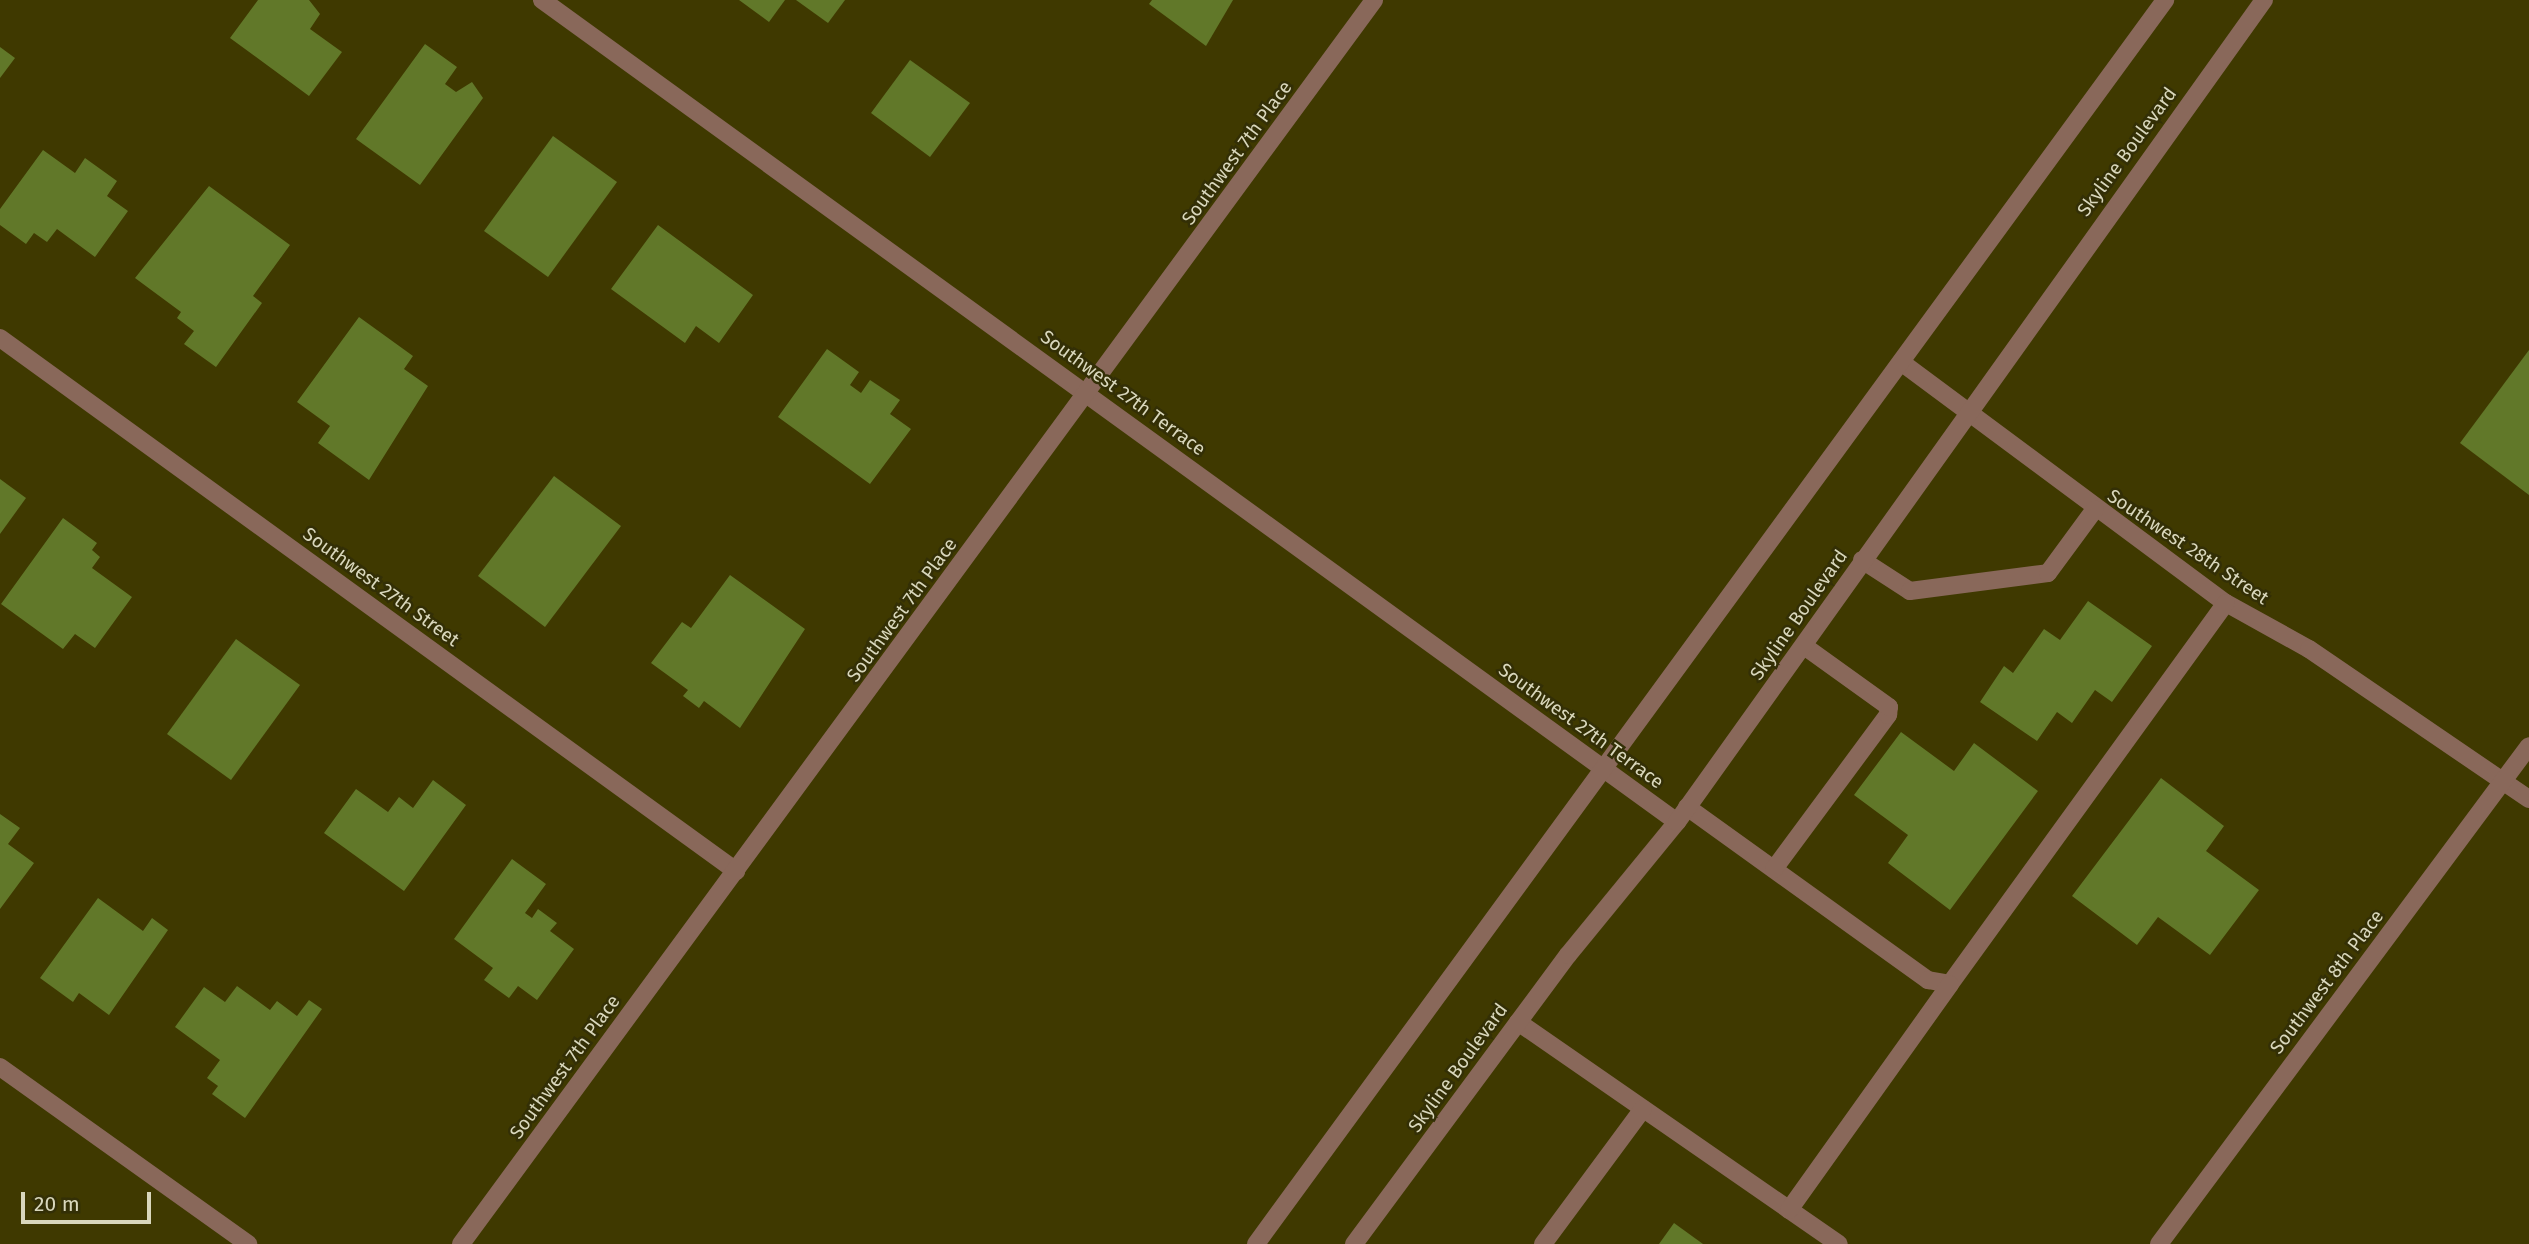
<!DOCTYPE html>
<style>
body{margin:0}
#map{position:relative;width:2529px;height:1244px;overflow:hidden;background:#3f3900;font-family:"Fira Sans",sans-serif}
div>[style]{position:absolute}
.building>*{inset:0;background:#617829}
.minor>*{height:18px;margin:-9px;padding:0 9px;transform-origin:9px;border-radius:9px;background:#89685a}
span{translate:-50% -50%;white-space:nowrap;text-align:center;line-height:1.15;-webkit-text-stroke:5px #332f06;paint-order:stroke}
.street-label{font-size:19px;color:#d9d7bc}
.scale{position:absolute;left:21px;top:1192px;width:130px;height:32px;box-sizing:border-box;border:4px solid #d9d7bc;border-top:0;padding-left:9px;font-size:21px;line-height:24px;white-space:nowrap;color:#d9d7bc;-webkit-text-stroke:5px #332f06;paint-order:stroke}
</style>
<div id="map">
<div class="building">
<i style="clip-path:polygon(258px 0,309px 0,320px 14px,310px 29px,342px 52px,309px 96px,230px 38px)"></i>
<i style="clip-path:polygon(739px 0,785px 0,769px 22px)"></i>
<i style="clip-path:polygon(796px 0,845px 0,828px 23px)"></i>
<i style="clip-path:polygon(1152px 0,1233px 0,1206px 46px,1149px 4px)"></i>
<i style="clip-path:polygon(425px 44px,457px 67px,445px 84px,456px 92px,472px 82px,483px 98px,420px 185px,356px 139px)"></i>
<i style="clip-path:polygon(0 47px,15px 58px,0 78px)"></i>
<i style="clip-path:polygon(910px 60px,970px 103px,930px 157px,871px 113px)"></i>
<i style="clip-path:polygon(553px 136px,617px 182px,548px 277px,484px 231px)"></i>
<i style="clip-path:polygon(43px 150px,75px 173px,85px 158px,117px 181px,107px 196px,128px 211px,95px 257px,57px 229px,47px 242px,34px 233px,26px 244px,0 225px,0 209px)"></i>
<i style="clip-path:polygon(209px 186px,290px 245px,253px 296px,262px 303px,216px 367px,184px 344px,194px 331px,177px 318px,181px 312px,135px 278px)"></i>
<i style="clip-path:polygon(658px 225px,753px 295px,719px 343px,696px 326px,685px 343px,611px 289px)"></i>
<i style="clip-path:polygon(359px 317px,413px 356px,404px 369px,428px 386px,369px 480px,318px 443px,330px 426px,297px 402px)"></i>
<i style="clip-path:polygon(827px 349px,859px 372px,850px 385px,861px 393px,870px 380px,900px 400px,890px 414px,911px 429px,870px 484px,778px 417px)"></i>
<i style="clip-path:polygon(2529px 350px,2529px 495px,2460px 443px)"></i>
<i style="clip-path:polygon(554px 476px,621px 526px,545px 627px,478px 576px)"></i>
<i style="clip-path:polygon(0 479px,26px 498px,0 534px)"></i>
<i style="clip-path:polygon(63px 518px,97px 543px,92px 550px,100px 557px,92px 568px,132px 597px,95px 648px,75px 634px,63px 649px,1px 604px)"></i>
<i style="clip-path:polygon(730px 575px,805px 629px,740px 728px,704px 701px,699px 708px,683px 696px,688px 690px,651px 663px,682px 622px,691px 628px)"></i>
<i style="clip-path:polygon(2088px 601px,2152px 646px,2112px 702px,2095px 690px,2072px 723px,2057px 712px,2037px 741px,1980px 702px,2004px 666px,2013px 673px,2044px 629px,2060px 640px)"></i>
<i style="clip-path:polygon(236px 639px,300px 685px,231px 780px,167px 734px)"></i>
<i style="clip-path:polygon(1901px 732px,1954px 771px,1974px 743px,2038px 791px,1950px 910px,1888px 863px,1908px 835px,1854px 795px)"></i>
<i style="clip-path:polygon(2161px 778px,2224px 826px,2206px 851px,2259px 890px,2210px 955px,2158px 917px,2137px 945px,2072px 896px)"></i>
<i style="clip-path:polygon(433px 780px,466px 805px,404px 891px,324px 833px,356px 789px,388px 812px,399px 797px,413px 808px)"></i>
<i style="clip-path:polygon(0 814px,20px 828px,8px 844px,34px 863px,0 909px)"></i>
<i style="clip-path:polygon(512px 859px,546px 884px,525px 913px,532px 918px,538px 909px,557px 923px,550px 931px,574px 949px,537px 1000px,518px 986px,509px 998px,484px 980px,493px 968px,454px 939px)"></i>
<i style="clip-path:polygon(98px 898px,143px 931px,152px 918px,168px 930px,109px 1015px,79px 993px,73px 1002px,40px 978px)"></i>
<i style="clip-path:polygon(237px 986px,270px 1010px,277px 1001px,297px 1016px,309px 1000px,322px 1009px,245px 1118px,212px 1094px,218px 1086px,207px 1078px,220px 1060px,175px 1027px,204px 987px,225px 1002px)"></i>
<i style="clip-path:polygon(1674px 1223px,1703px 1244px,1659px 1244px)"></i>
</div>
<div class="minor">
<i style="left:542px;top:0;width:1401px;rotate:35.91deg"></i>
<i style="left:0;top:338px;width:909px;rotate:35.91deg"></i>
<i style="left:1901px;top:362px;width:405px;rotate:36.6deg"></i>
<i style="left:2226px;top:603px;width:95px;rotate:29deg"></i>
<i style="left:2309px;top:649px;width:266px;rotate:34.3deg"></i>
<i style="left:1862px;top:560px;width:57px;rotate:32.9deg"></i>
<i style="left:1910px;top:591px;width:139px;rotate:-7.4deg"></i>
<i style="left:2048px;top:573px;width:79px;rotate:-53.7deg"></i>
<i style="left:1687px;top:807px;width:297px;rotate:35.7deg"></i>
<i style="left:1928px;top:980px;width:22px;rotate:10deg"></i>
<i style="left:1950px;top:984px;width:470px;rotate:-54.1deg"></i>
<i style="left:1774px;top:869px;width:192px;rotate:-53.5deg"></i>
<i style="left:1888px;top:715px;width:8px;rotate:-83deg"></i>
<i style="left:1889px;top:707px;width:105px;rotate:-144.3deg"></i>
<i style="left:1518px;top:1022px;width:390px;rotate:34.7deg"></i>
<i style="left:0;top:1067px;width:305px;rotate:35.5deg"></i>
<i style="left:1789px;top:1210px;width:277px;rotate:-54.5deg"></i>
<i style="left:461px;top:1244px;width:1543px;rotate:-53.72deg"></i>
<i style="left:1256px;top:1244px;width:1541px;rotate:-53.84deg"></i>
<i style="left:1354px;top:1244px;width:360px;rotate:-53.5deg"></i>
<i style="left:1568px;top:955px;width:172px;rotate:-50.7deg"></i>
<i style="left:1677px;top:822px;width:1010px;rotate:-54.47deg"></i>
<i style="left:1543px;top:1244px;width:168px;rotate:-53.5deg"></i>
<i style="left:2159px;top:1244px;width:620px;rotate:-53.39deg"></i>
</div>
<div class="street-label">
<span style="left:2127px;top:152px;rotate:-54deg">Skyline Boulevard</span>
<span style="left:1237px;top:153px;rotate:-54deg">Southwest 7th Place</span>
<span style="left:1123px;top:393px;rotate:36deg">Southwest 27th Terrace</span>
<span style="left:2188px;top:547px;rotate:34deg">Southwest 28th Street</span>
<span style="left:381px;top:587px;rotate:36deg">Southwest 27th Street</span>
<span style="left:902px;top:610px;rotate:-54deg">Southwest 7th Place</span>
<span style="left:1799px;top:615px;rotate:-55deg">Skyline Boulevard</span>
<span style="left:1581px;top:726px;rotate:36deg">Southwest 27th Terrace</span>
<span style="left:2327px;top:982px;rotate:-53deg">Southwest 8th Place</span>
<span style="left:565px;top:1067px;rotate:-54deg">Southwest 7th Place</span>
<span style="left:1458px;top:1068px;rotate:-54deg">Skyline Boulevard</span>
</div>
<div class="scale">20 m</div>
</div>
